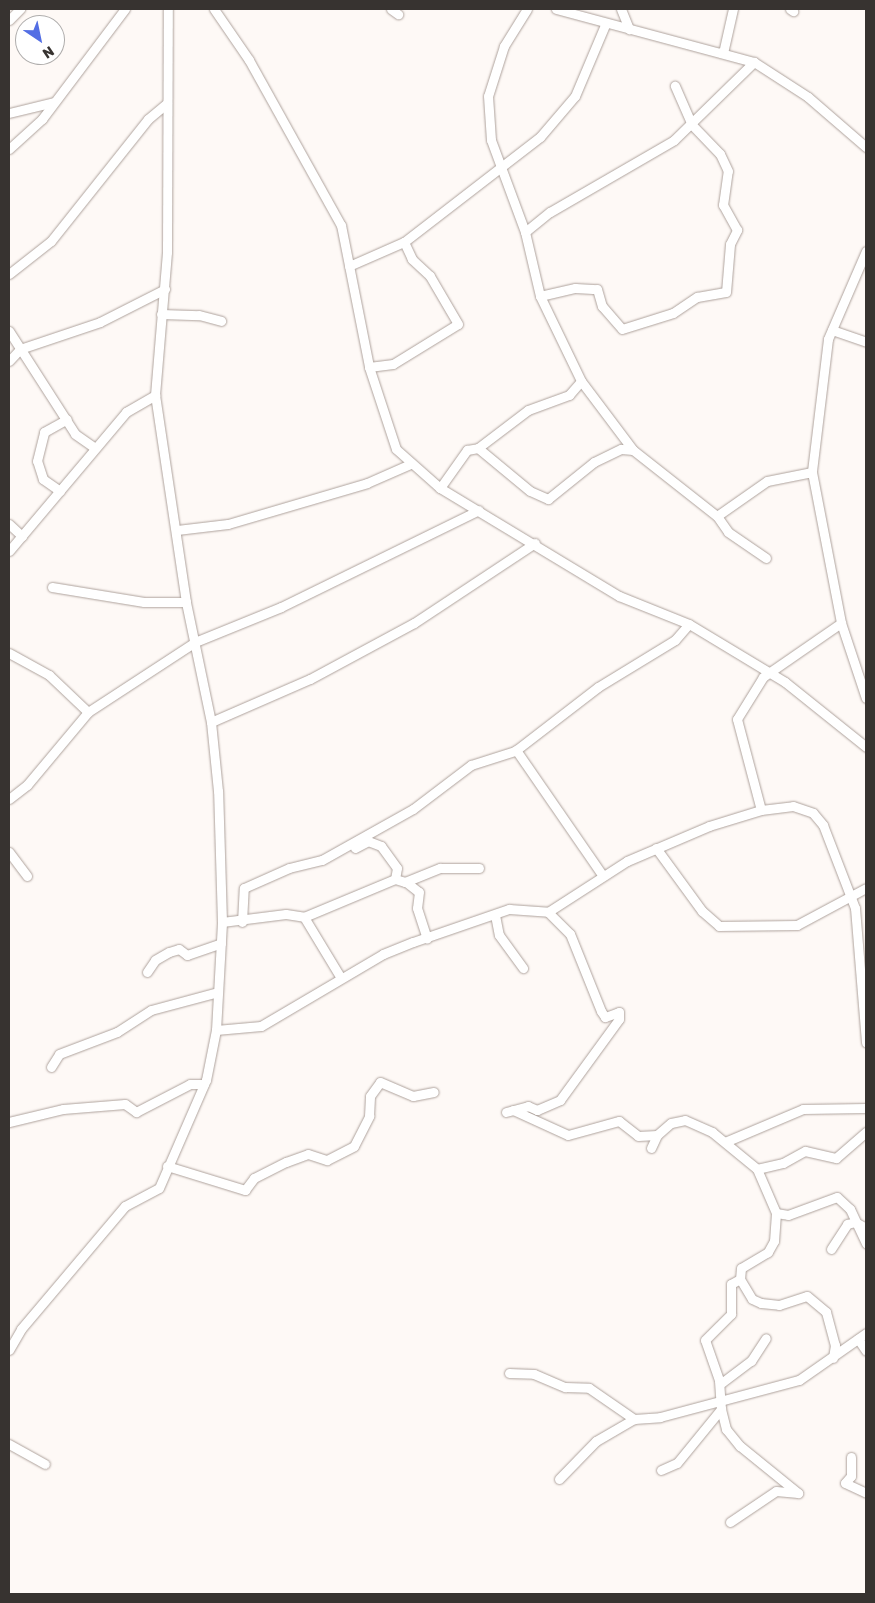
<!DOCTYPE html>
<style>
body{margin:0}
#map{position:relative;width:875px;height:1603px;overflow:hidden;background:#fef9f6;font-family:Rubik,sans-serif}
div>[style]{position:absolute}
.roads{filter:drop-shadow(0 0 1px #aea29c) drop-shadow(0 0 1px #aea29c)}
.minor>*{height:9px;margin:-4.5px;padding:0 4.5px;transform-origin:4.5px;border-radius:4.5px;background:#fff}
span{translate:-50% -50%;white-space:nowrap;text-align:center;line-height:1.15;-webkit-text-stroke:4px #fff;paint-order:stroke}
.frame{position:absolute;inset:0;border:10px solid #373330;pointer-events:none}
.north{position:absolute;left:15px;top:15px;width:50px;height:50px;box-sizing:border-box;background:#fff;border:1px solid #afadac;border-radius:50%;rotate:146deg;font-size:14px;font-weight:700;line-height:20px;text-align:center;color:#373330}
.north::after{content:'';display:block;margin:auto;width:18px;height:22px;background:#536ee4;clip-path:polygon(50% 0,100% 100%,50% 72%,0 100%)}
</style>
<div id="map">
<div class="roads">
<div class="minor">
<i style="left:214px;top:9px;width:62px;rotate:55.5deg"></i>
<i style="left:249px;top:60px;width:189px;rotate:60.9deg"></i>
<i style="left:341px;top:225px;width:145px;rotate:78.8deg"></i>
<i style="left:369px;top:367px;width:86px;rotate:71.8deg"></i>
<i style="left:396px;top:449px;width:59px;rotate:41.6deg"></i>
<i style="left:440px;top:488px;width:209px;rotate:31.1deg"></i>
<i style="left:619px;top:596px;width:75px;rotate:21.8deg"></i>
<i style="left:689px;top:624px;width:112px;rotate:31.1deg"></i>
<i style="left:785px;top:682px;width:104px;rotate:38.7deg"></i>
<i style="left:391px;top:9px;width:9px;rotate:36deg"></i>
<i style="left:527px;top:9px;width:44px;rotate:121.9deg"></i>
<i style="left:504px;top:46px;width:52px;rotate:107.7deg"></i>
<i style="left:488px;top:96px;width:44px;rotate:86.1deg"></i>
<i style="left:491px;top:140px;width:98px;rotate:69.7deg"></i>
<i style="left:525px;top:232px;width:66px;rotate:76.8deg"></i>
<i style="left:540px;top:296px;width:94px;rotate:64.2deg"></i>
<i style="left:581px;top:381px;width:86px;rotate:53deg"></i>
<i style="left:633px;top:450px;width:107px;rotate:38.2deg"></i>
<i style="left:717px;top:516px;width:61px;rotate:-35deg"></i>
<i style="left:767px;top:481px;width:46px;rotate:-11.3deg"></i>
<i style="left:556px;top:9px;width:205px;rotate:15deg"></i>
<i style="left:754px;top:62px;width:64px;rotate:32.9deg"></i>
<i style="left:808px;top:97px;width:77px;rotate:40.8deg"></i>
<i style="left:621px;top:9px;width:22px;rotate:68deg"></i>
<i style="left:790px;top:9px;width:4px;rotate:34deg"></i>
<i style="left:9px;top:20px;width:16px;rotate:-45deg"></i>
<i style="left:723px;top:53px;width:45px;rotate:-77.2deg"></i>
<i style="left:9px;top:113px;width:46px;rotate:-13.7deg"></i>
<i style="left:9px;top:149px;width:45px;rotate:-42.3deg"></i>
<i style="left:42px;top:119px;width:138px;rotate:-53deg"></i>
<i style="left:525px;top:232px;width:32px;rotate:-39deg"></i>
<i style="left:550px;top:212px;width:143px;rotate:-30.1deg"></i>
<i style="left:674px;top:140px;width:112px;rotate:-44.3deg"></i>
<i style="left:866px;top:251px;width:96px;rotate:113.4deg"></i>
<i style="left:828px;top:339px;width:134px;rotate:96.9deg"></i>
<i style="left:812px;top:472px;width:154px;rotate:79.1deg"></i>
<i style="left:841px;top:623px;width:79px;rotate:71.6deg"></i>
<i style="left:349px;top:266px;width:60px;rotate:-23.6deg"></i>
<i style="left:404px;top:242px;width:172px;rotate:-37.7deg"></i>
<i style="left:540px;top:137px;width:54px;rotate:-49.5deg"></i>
<i style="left:575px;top:96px;width:77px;rotate:-67.1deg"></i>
<i style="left:9px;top:274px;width:53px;rotate:-38.2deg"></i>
<i style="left:51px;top:241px;width:156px;rotate:-51.5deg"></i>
<i style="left:148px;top:119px;width:25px;rotate:-40deg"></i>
<i style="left:540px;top:296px;width:36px;rotate:-13deg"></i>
<i style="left:575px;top:288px;width:22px;rotate:3deg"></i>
<i style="left:597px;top:289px;width:18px;rotate:74deg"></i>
<i style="left:602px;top:306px;width:30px;rotate:49deg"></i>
<i style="left:622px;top:329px;width:53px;rotate:-17.4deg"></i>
<i style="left:673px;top:313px;width:29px;rotate:-34deg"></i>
<i style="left:697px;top:297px;width:29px;rotate:-10deg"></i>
<i style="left:726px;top:292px;width:48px;rotate:-85.2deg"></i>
<i style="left:730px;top:244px;width:16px;rotate:-63deg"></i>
<i style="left:737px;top:230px;width:29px;rotate:-119deg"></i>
<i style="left:723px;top:205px;width:34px;rotate:-82deg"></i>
<i style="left:728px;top:171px;width:19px;rotate:-115deg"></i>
<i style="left:720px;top:154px;width:40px;rotate:-134deg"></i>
<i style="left:692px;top:125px;width:43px;rotate:-113.6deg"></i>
<i style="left:161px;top:314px;width:38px;rotate:2deg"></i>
<i style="left:199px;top:315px;width:23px;rotate:15deg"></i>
<i style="left:832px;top:330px;width:36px;rotate:19deg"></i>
<i style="left:9px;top:331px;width:122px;rotate:57.3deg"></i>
<i style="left:75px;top:434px;width:24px;rotate:35deg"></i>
<i style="left:9px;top:361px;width:16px;rotate:-47deg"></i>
<i style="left:20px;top:349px;width:84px;rotate:-18.6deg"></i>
<i style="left:100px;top:322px;width:73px;rotate:-26.9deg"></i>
<i style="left:369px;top:367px;width:24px;rotate:-7deg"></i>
<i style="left:393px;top:364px;width:76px;rotate:-31.6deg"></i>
<i style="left:458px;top:324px;width:56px;rotate:-120.3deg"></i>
<i style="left:430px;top:276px;width:25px;rotate:-137deg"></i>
<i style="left:412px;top:259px;width:19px;rotate:-115deg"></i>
<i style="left:478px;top:448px;width:63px;rotate:-37.2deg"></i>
<i style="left:528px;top:410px;width:44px;rotate:-20.1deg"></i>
<i style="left:569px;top:395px;width:18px;rotate:-49deg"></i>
<i style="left:440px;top:488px;width:47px;rotate:-54.6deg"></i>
<i style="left:467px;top:450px;width:11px;rotate:-10deg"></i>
<i style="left:478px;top:448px;width:67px;rotate:39.6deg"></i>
<i style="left:530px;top:491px;width:20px;rotate:24deg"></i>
<i style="left:548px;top:499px;width:59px;rotate:-38.8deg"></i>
<i style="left:594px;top:462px;width:30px;rotate:-26deg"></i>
<i style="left:621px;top:449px;width:12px;rotate:5deg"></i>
<i style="left:60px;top:491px;width:21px;rotate:-145deg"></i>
<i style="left:43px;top:479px;width:19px;rotate:-108deg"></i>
<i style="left:37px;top:461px;width:30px;rotate:-76deg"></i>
<i style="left:44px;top:432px;width:26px;rotate:-29deg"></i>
<i style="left:717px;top:516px;width:19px;rotate:55deg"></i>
<i style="left:728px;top:532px;width:46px;rotate:34.4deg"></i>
<i style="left:9px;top:524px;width:18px;rotate:43deg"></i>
<i style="left:177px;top:530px;width:51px;rotate:-6.7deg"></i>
<i style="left:228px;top:524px;width:145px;rotate:-16.4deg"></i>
<i style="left:367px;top:483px;width:47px;rotate:-23.8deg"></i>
<i style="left:9px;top:551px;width:182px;rotate:-49.9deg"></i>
<i style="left:126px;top:412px;width:34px;rotate:-30deg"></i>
<i style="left:52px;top:587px;width:93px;rotate:9.3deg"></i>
<i style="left:144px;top:602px;width:42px"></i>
<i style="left:9px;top:653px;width:46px;rotate:28.8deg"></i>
<i style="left:49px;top:675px;width:54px;rotate:43.5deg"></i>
<i style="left:211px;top:722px;width:108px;rotate:-23.5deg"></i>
<i style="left:310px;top:679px;width:118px;rotate:-28.3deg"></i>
<i style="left:414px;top:623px;width:145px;rotate:-33.5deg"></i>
<i style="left:516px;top:750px;width:153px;rotate:55.4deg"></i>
<i style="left:9px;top:799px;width:23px;rotate:-38deg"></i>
<i style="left:27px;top:785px;width:95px;rotate:-50.1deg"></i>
<i style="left:88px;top:712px;width:128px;rotate:-33.2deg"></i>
<i style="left:195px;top:642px;width:93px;rotate:-22.1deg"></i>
<i style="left:281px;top:607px;width:220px;rotate:-26.1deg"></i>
<i style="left:761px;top:810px;width:32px;rotate:-7deg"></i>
<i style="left:793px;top:806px;width:21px;rotate:19deg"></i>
<i style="left:813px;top:813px;width:16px;rotate:50deg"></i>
<i style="left:823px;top:825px;width:89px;rotate:68.9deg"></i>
<i style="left:855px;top:908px;width:135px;rotate:85.3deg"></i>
<i style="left:355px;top:848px;width:15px;rotate:-28deg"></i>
<i style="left:368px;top:841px;width:14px;rotate:21deg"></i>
<i style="left:381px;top:846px;width:27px;rotate:54deg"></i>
<i style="left:397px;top:868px;width:11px;rotate:100deg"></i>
<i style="left:656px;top:848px;width:78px;rotate:53.9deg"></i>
<i style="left:702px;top:911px;width:23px;rotate:41deg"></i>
<i style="left:719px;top:926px;width:78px;rotate:-0.7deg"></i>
<i style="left:797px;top:925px;width:78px;rotate:-28.2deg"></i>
<i style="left:9px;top:852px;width:30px;rotate:53deg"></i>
<i style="left:406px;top:882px;width:16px;rotate:38deg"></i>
<i style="left:419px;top:892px;width:16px;rotate:97deg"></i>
<i style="left:417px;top:908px;width:32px;rotate:72deg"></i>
<i style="left:495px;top:915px;width:20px;rotate:79deg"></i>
<i style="left:499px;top:935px;width:41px;rotate:54deg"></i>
<i style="left:304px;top:917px;width:71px;rotate:58.8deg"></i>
<i style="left:222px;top:922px;width:64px;rotate:-7.1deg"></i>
<i style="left:286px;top:914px;width:18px;rotate:9deg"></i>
<i style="left:304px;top:917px;width:99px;rotate:-22.7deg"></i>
<i style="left:395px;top:879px;width:10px;rotate:17deg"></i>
<i style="left:405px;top:882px;width:38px;rotate:-22deg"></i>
<i style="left:440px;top:868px;width:39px"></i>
<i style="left:242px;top:922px;width:34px;rotate:-87deg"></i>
<i style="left:244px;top:888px;width:49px;rotate:-24deg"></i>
<i style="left:289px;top:868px;width:34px;rotate:-14deg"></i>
<i style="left:322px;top:860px;width:104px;rotate:-29.3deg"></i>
<i style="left:413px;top:809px;width:73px;rotate:-37.2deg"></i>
<i style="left:471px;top:765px;width:46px;rotate:-17.7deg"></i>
<i style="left:515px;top:751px;width:105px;rotate:-37.6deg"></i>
<i style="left:598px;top:687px;width:90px;rotate:-31.4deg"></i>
<i style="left:675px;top:640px;width:21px;rotate:-49deg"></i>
<i style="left:147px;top:972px;width:14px;rotate:-56deg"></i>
<i style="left:155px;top:960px;width:16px;rotate:-30deg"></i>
<i style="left:169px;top:952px;width:10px;rotate:-17deg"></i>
<i style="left:179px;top:949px;width:10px;rotate:37deg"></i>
<i style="left:187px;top:955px;width:36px;rotate:-19deg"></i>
<i style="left:216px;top:1030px;width:45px;rotate:-5.1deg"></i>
<i style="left:261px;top:1026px;width:142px;rotate:-30.5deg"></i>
<i style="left:383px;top:954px;width:32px;rotate:-22deg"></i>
<i style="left:413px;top:942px;width:102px;rotate:-19deg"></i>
<i style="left:509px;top:909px;width:39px;rotate:4deg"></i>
<i style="left:548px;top:912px;width:94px;rotate:-32.8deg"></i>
<i style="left:627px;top:861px;width:89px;rotate:-23.1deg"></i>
<i style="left:709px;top:826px;width:54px;rotate:-17.1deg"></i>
<i style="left:761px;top:810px;width:94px;rotate:-104.8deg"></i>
<i style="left:737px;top:719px;width:49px;rotate:-58.2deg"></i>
<i style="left:763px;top:677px;width:95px;rotate:-34.7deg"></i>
<i style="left:51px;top:1067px;width:15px;rotate:-58deg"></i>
<i style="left:59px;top:1054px;width:62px;rotate:-20.8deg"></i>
<i style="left:117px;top:1032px;width:40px;rotate:-32.9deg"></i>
<i style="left:151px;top:1010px;width:69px;rotate:-15deg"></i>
<i style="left:513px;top:1110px;width:60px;rotate:24.4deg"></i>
<i style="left:568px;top:1135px;width:53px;rotate:-15.4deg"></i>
<i style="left:619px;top:1121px;width:24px;rotate:38deg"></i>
<i style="left:638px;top:1136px;width:19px;rotate:-3deg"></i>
<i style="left:506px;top:1112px;width:23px;rotate:-15deg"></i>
<i style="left:528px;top:1106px;width:10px;rotate:24deg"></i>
<i style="left:537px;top:1110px;width:25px;rotate:-23deg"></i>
<i style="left:560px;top:1100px;width:100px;rotate:-53.9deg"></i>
<i style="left:619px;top:1019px;width:7px;rotate:-90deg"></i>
<i style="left:619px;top:1012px;width:15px;rotate:160deg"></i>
<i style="left:605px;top:1017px;width:7px;rotate:-124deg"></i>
<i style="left:601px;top:1011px;width:83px;rotate:-111.9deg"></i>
<i style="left:570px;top:934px;width:31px;rotate:-135deg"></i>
<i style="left:9px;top:1122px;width:56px;rotate:-13.5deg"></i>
<i style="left:63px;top:1109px;width:62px;rotate:-4.6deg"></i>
<i style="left:125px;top:1104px;width:14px;rotate:36deg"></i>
<i style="left:136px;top:1112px;width:61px;rotate:-27.4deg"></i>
<i style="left:190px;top:1084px;width:14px"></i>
<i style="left:725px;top:1142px;width:85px;rotate:-22.9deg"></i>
<i style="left:803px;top:1109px;width:63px;rotate:-0.9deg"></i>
<i style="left:651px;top:1148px;width:14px;rotate:-65deg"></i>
<i style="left:657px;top:1135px;width:18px;rotate:-41deg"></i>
<i style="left:671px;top:1123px;width:14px;rotate:-12deg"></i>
<i style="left:685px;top:1120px;width:30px;rotate:24deg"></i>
<i style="left:712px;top:1132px;width:58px;rotate:39.4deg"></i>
<i style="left:757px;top:1169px;width:48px;rotate:66.6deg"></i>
<i style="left:776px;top:1213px;width:28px;rotate:94deg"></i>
<i style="left:774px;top:1241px;width:13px;rotate:119deg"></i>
<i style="left:768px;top:1252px;width:31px;rotate:149deg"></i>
<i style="left:741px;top:1268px;width:11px;rotate:95deg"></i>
<i style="left:167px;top:1166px;width:82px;rotate:17.1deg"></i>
<i style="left:245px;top:1190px;width:15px;rotate:-53deg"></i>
<i style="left:254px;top:1178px;width:36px;rotate:-27deg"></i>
<i style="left:286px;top:1162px;width:23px;rotate:-20deg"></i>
<i style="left:308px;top:1154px;width:20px;rotate:18deg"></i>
<i style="left:327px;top:1160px;width:30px;rotate:-27deg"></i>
<i style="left:354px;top:1146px;width:34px;rotate:-63deg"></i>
<i style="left:369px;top:1116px;width:20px;rotate:-87deg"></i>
<i style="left:370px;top:1096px;width:17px;rotate:-54deg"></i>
<i style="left:380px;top:1082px;width:36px;rotate:23deg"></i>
<i style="left:413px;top:1096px;width:21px;rotate:-11deg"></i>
<i style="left:757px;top:1169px;width:27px;rotate:-13deg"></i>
<i style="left:783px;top:1163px;width:25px;rotate:-29deg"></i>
<i style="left:805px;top:1151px;width:32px;rotate:13deg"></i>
<i style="left:836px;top:1158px;width:40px;rotate:-41deg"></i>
<i style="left:776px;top:1213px;width:12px;rotate:9deg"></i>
<i style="left:788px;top:1215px;width:52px;rotate:-20.2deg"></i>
<i style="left:837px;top:1197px;width:18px;rotate:43deg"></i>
<i style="left:850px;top:1209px;width:38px;rotate:65deg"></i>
<i style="left:831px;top:1249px;width:30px;rotate:-57deg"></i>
<i style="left:847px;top:1224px;width:8px;rotate:-14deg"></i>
<i style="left:855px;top:1222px;width:13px;rotate:29deg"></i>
<i style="left:858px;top:1339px;width:14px;rotate:56deg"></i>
<i style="left:9px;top:1350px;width:24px;rotate:-60deg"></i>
<i style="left:21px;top:1329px;width:161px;rotate:-49.8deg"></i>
<i style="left:125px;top:1206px;width:38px;rotate:-28deg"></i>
<i style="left:159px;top:1188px;width:118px;rotate:-66.5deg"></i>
<i style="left:206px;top:1080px;width:51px;rotate:-78.7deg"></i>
<i style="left:216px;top:1030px;width:108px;rotate:-86.8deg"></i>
<i style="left:222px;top:922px;width:131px;rotate:-91.7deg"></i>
<i style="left:218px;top:791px;width:69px;rotate:-95.8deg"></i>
<i style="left:211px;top:722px;width:123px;rotate:-101.8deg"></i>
<i style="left:186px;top:602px;width:209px;rotate:-98.5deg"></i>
<i style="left:155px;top:395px;width:144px;rotate:-85.2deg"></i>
<i style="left:167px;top:252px;width:243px;rotate:-89.8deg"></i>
<i style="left:509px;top:1373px;width:25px;rotate:2deg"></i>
<i style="left:534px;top:1374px;width:34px;rotate:23deg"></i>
<i style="left:565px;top:1387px;width:24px;rotate:2deg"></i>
<i style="left:589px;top:1388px;width:55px;rotate:34.6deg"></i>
<i style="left:720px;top:1384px;width:39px;rotate:-37deg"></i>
<i style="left:751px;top:1361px;width:27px;rotate:-57deg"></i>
<i style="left:721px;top:1409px;width:21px;rotate:76deg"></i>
<i style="left:726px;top:1429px;width:22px;rotate:51deg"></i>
<i style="left:740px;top:1446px;width:75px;rotate:39deg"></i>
<i style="left:9px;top:1444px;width:41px;rotate:29.1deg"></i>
<i style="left:851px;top:1457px;width:19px;rotate:90deg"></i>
<i style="left:851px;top:1476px;width:9px;rotate:131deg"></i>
<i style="left:845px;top:1483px;width:23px;rotate:25deg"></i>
<i style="left:661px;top:1470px;width:17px;rotate:-24deg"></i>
<i style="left:677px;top:1463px;width:70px;rotate:-50.8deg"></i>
<i style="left:721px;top:1409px;width:29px;rotate:-94deg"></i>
<i style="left:719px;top:1380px;width:42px;rotate:-109.3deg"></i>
<i style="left:705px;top:1340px;width:37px;rotate:-45deg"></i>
<i style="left:731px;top:1314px;width:30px;rotate:-90deg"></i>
<i style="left:731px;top:1284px;width:10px;rotate:-29deg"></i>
<i style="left:740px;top:1279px;width:23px;rotate:59deg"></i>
<i style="left:752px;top:1299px;width:10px;rotate:24deg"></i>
<i style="left:761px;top:1303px;width:18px;rotate:6deg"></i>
<i style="left:779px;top:1305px;width:29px;rotate:-18deg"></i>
<i style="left:807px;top:1296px;width:25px;rotate:40deg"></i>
<i style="left:826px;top:1312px;width:34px;rotate:75deg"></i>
<i style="left:835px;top:1345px;width:13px;rotate:99deg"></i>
<i style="left:559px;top:1479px;width:53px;rotate:-45.8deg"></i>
<i style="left:596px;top:1441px;width:44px;rotate:-30.1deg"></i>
<i style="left:634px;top:1419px;width:26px;rotate:-4deg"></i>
<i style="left:660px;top:1417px;width:144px;rotate:-14.9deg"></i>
<i style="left:799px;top:1380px;width:82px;rotate:-35deg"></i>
<i style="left:730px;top:1522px;width:55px;rotate:-34deg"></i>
<i style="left:776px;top:1491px;width:22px;rotate:5deg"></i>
</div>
</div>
<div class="frame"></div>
<div class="north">N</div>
</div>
